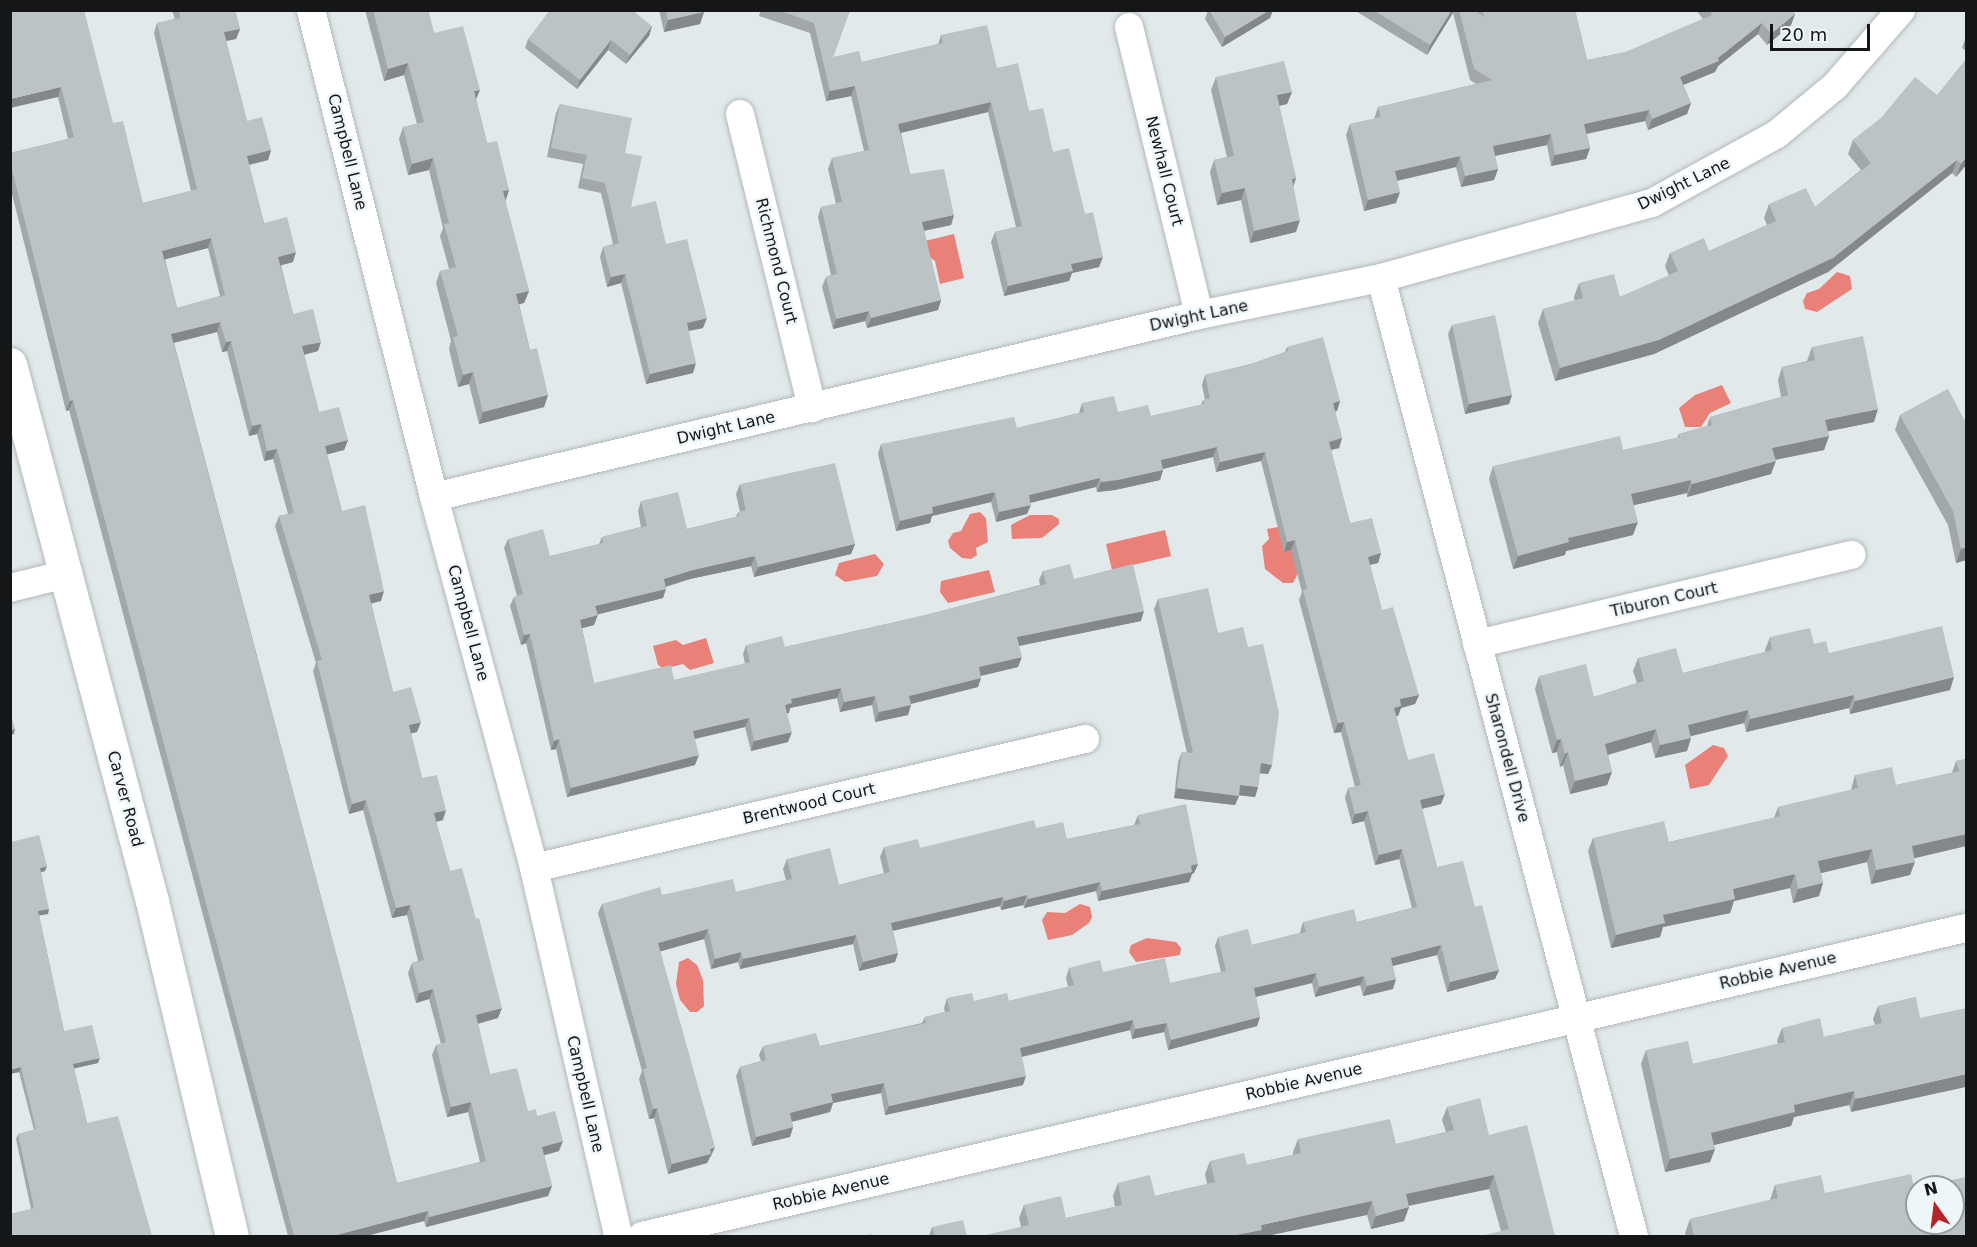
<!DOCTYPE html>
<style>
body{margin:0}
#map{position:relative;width:1977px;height:1247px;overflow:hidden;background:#e2e9eb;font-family:"DejaVu Sans",sans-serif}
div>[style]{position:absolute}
.water>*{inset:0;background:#e98179}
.roads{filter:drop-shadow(0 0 2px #b2b8ba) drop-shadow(0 0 2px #b2b8ba)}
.street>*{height:28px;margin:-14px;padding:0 14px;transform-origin:14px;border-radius:14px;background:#fff}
.secondary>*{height:33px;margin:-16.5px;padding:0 16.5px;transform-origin:16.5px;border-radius:16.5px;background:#fff}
.wall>*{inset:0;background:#a2a8a9}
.shaded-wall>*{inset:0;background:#84888a}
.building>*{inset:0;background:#bcc3c5}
span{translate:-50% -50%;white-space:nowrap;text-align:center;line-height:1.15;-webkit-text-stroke:5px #eff6f9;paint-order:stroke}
.street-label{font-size:16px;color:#141617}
.frame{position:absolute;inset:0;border:12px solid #141617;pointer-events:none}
.north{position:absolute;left:1905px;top:1175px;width:60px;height:60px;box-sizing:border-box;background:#eff6f9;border:2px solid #979c9f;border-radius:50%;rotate:346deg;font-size:16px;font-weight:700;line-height:24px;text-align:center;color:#141617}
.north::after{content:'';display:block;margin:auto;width:21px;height:27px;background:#b52428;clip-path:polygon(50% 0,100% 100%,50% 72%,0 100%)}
.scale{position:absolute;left:1770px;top:24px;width:100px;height:27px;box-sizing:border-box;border:3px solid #141617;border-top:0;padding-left:8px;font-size:18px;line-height:21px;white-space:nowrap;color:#141617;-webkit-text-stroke:4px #eff6f9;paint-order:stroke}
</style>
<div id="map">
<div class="water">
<i style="clip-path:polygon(954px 234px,964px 278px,940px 284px,935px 261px,912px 244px)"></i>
<i style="clip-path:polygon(1837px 272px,1850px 276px,1852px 289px,1817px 312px,1805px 309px,1803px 301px,1807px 293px,1819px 289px)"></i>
<i style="clip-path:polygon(1722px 385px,1731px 403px,1710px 413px,1701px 427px,1685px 427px,1679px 408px,1695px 395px)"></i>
<i style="clip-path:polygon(980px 512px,986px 518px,988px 542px,976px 548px,977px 555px,971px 559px,962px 558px,950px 548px,948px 541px,953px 533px,961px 531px,970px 514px)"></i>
<i style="clip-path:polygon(1030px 515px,1052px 515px,1059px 519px,1059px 524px,1042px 538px,1012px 539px,1011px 525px)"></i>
<i style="clip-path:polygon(1278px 527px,1284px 551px,1292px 549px,1298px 573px,1293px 583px,1283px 583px,1265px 569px,1262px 546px,1269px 539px,1267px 529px)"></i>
<i style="clip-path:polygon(1165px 530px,1171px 556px,1112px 570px,1106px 544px)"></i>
<i style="clip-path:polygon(875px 554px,884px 564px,877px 576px,845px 582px,835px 575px,839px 563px)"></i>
<i style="clip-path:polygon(989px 570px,995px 592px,948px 603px,940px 592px,941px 581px)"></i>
<i style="clip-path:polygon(706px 638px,714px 663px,690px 670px,683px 664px,664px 669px,658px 665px,653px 646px,676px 640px,683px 645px)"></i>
<i style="clip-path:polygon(1713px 745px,1724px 748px,1728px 756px,1709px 785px,1690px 789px,1685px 765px)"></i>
<i style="clip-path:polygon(1080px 904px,1090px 907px,1092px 917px,1089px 923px,1072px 935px,1048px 940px,1042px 920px,1047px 912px,1065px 913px)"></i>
<i style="clip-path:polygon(1147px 938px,1176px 942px,1181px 948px,1180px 955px,1136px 962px,1129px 952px,1131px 945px)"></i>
<i style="clip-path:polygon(688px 958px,697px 965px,703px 980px,704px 1006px,697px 1012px,690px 1012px,680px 1000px,676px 984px,679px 962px)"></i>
</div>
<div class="roads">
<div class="street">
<i style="left:311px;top:10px;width:502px;rotate:75.83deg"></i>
<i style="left:434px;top:497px;width:384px;rotate:74.9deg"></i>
<i style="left:534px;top:868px;width:377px;rotate:77.1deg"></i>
<i style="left:1129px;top:27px;width:296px;rotate:76.3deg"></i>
<i style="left:740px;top:114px;width:303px;rotate:76.2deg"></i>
<i style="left:1381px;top:278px;width:991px;rotate:75.21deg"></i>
<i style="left:434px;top:497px;width:786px;rotate:-13.38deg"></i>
<i style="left:1199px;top:315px;width:186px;rotate:-11.5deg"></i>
<i style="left:1381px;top:278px;width:281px;rotate:-15.5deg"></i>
<i style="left:1652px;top:203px;width:143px;rotate:-28.9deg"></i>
<i style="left:1777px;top:134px;width:75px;rotate:-39.6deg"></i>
<i style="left:1835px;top:86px;width:101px;rotate:-49deg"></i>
<i style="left:10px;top:588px;width:58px;rotate:-14deg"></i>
<i style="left:1477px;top:644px;width:385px;rotate:-13.4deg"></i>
<i style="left:534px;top:868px;width:566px;rotate:-13.18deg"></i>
<i style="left:642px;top:1236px;width:1359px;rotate:-13.1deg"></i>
</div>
<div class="secondary">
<i style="left:10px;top:364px;width:555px;rotate:75.19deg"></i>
<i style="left:152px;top:901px;width:344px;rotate:76.6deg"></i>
</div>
</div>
<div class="wall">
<i style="clip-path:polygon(evenodd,10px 10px,113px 123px,143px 203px,191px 191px,154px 33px,157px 23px,175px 19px,172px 10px,235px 10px,240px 29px,236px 39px,226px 41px,247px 121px,271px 150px,268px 160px,249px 165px,264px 223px,293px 262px,281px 265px,293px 314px,318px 351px,304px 355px,319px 412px,348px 440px,344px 450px,327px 454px,342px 511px,381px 601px,371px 603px,393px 692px,417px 732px,411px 733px,422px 778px,443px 820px,436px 822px,450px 871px,498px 1018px,478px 1024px,490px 1074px,528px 1111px,537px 1116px,559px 1151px,544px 1155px,552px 1186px,548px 1196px,426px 1227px,424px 1221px,366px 1236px,288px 1236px,69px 410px,66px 411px,10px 186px,10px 153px,68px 139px,58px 97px,10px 10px,208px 248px,220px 296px,177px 308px,165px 259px,208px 248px,10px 10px,217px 332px,222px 352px,227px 351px,249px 436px,257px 434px,264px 461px,273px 459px,288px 514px,279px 516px,275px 526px,316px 663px,313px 671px,349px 814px,363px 810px,392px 918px,407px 915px,418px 961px,412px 963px,408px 973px,416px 1003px,429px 999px,441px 1044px,436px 1045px,432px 1055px,447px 1117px,468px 1112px,480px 1162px,397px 1183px,174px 343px,217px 332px)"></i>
<i style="clip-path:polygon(365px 10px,428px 10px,434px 33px,476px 99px,487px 143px,509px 190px,505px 201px,529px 291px,524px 303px,519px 304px,530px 350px,548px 395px,544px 407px,479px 424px,469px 384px,458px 387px,449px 349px,451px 341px,436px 283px,440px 271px,449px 269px,440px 236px,443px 228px,429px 170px,408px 175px,399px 139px,403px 127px,417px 124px,404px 75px,384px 81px)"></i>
<i style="clip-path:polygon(659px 10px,704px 10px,704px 12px,700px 24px,664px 32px)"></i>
<i style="clip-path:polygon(761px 10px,850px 10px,833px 57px,862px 62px,938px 44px,941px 35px,997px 68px,1029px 111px,1053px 152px,1085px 214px,1099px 267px,1072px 273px,1069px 281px,1004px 296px,991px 242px,995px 232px,1016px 227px,988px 112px,901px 133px,910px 174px,954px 215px,951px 225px,924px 231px,941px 300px,938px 310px,867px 328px,865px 321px,833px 329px,822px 287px,826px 277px,831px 275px,818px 217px,821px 207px,836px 204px,828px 169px,832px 158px,864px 151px,851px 96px,826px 101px,810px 33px,759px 16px)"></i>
<i style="clip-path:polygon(1208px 10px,1273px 10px,1270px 18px,1222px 47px,1205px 19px)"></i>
<i style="clip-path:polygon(1354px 10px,1454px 10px,1427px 55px)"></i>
<i style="clip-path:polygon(1454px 10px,1575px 10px,1587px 60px,1626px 52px,1703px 19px,1696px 10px,1792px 10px,1795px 14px,1791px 25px,1767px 45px,1758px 34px,1718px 66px,1715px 72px,1683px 85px,1691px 103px,1687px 114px,1648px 130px,1645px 121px,1587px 134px,1590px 148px,1586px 159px,1551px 166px,1547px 145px,1495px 156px,1498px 169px,1494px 180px,1461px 187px,1456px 167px,1397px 181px,1396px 203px,1364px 211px,1346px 135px,1350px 124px,1374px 119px,1378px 107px,1476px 84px,1470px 80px,1453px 13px)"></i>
<i style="clip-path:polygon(652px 26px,649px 36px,626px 64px,608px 50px,577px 89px,525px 48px,528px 39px)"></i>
<i style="clip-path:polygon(1966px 36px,1966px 51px,1962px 48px)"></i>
<i style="clip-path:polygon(1216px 77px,1292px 92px,1287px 104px,1279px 106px,1296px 178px,1293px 186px,1296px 232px,1250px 243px,1241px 200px,1217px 205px,1210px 172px,1214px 160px,1227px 157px,1211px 90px)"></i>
<i style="clip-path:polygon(560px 104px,625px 153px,631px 207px,666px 244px,703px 328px,689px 331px,693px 373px,646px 384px,621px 283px,607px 287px,600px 257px,603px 247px,613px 244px,601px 193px,578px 188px,583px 164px,547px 157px,556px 113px)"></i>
<i style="clip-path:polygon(1880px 119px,1966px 165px,1956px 177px,1952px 173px,1828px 272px,1654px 354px,1555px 381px,1538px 323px,1543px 309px,1575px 301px,1574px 297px,1579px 283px,1620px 297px,1669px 276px,1665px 266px,1670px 253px,1709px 251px,1767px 225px,1764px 218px,1769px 204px,1815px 207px,1861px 170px,1848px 154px,1853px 140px)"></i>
<i style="clip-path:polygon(1452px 325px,1512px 395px,1509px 404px,1465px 414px,1448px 334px)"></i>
<i style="clip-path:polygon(1287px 347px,1340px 401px,1337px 411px,1335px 411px,1342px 438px,1339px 448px,1331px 450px,1350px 523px,1381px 553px,1378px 563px,1370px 565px,1382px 610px,1419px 695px,1415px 704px,1401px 708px,1398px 716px,1396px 716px,1408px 760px,1441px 804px,1422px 809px,1437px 867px,1475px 907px,1499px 970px,1495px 979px,1447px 992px,1437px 955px,1393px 966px,1393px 989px,1363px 996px,1360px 985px,1315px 997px,1312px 983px,1256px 997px,1260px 1017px,1257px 1026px,1168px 1050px,1164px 1032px,1132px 1039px,1130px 1030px,1022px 1057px,1023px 1085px,885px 1115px,881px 1093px,833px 1103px,830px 1112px,792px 1122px,793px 1127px,790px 1137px,752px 1146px,736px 1076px,740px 1067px,761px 1061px,759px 1055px,763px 1046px,820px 1046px,922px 1023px,925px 1017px,945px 1012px,944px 1008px,947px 998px,974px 1001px,1009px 1001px,1068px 987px,1066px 978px,1069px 968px,1103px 972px,1170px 983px,1221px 972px,1215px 946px,1218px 937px,1252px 945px,1300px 933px,1300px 932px,1303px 922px,1357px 922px,1412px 908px,1399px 859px,1375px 865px,1364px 821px,1352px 824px,1345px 798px,1348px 788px,1355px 787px,1341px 732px,1334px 733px,1299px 600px,1302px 592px,1291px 550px,1284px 552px,1261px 461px,1216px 472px,1213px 457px,1163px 469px,1160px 480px,1115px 490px,1097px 492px,1096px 487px,1030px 503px,1027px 514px,996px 522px,991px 502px,932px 516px,930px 523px,896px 531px,878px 454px,881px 444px,1017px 428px,1079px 413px,1082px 403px,1118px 412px,1151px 416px,1201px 405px,1203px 400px,1205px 400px,1202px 385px,1205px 375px,1251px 364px,1285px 352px)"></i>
<i style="clip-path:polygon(1812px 347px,1874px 422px,1828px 431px,1829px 436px,1824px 450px,1775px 460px,1771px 474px,1687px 497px,1687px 493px,1634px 505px,1633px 535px,1566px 551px,1565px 555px,1513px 569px,1489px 479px,1493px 466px,1623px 450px,1677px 438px,1679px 434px,1707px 426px,1710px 417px,1781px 397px,1778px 380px,1782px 367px,1807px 361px)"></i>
<i style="clip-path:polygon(1948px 389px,1966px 560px,1956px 563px,1948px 525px,1895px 430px,1900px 415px)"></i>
<i style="clip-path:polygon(740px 484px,855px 544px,851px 554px,754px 577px,751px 566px,690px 579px,666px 587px,663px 598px,597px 614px,594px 625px,582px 628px,594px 683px,674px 680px,745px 664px,743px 654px,746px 645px,785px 647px,926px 615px,1040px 585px,1039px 580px,1043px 571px,1074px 579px,1141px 621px,1019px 646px,1018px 667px,981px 676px,978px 687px,911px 704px,908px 715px,875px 722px,872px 705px,840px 712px,837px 698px,790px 708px,789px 713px,787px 713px,788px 742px,751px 751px,745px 727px,695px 739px,695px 765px,567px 797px,556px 749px,551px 750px,526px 643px,521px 645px,510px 606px,514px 597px,517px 596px,504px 548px,508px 539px,550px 556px,599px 544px,602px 537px,641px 527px,638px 511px,641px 501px,687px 529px,736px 517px,738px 512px,740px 512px,736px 494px)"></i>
<i style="clip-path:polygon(1158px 599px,1218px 633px,1272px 765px,1268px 774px,1260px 773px,1258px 787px,1255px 797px,1239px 795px,1235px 805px,1174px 798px,1178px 762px,1182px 752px,1187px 753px,1154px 609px)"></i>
<i style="clip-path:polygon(1770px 637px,1814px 644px,1829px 653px,1950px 690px,1850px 714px,1849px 708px,1746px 732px,1744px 723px,1691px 736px,1687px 751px,1655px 758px,1651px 742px,1608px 755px,1612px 772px,1607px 785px,1570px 794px,1563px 765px,1560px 767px,1557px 752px,1552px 753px,1535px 689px,1539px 676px,1594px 697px,1637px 683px,1633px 671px,1638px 658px,1683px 673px,1765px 652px,1765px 650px)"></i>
<i style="clip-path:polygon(1966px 759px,1966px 846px,1914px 858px,1910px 875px,1871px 884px,1867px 862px,1821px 873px,1823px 883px,1819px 896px,1793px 903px,1790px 888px,1734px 901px,1730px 913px,1663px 927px,1660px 937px,1611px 948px,1588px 851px,1593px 838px,1669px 842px,1774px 818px,1778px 807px,1851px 790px,1855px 775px,1896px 785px,1952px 773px,1956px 761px)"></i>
<i style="clip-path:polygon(1138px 815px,1198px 864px,1194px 873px,1192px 874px,1189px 882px,1098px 901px,1096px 891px,1024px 908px,1023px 905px,1001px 910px,1000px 906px,893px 931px,898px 953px,895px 962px,859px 971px,853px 944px,740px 969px,738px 962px,711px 969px,704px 939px,660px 951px,711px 1156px,710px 1157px,707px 1163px,668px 1174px,654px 1118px,649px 1119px,639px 1079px,642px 1071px,598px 913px,602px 904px,662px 895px,736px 892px,786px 880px,783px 869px,787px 859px,839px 885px,884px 873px,880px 857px,884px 847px,920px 848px,1036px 828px,1067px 839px,1134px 825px)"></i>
<i style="clip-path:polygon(10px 841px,11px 842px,45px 871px,41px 872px,48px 914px,39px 915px,64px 1031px,98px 1063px,74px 1068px,87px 1123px,152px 1236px,31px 1209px,16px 1139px,18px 1134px,34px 1130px,19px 1072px,10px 1074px)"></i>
<i style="clip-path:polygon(1916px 997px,1851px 1112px,1849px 1105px,1794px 1117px,1791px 1126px,1714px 1145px,1715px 1149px,1710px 1162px,1665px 1172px,1641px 1064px,1646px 1050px,1693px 1064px,1778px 1044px,1777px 1041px,1782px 1028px,1824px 1037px,1875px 1025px,1873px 1019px,1878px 1006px)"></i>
<i style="clip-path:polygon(1447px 1107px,1489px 1135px,1555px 1236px,1501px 1231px,1489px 1189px,1409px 1206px,1409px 1207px,1404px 1221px,1371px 1229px,1367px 1215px,1021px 1227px,1019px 1218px,1024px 1205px,1066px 1218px,1115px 1207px,1113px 1196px,1118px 1183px,1155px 1196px,1207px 1184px,1205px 1174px,1210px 1161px,1247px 1165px,1293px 1155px,1293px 1152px,1298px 1139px,1396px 1144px,1446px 1132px,1442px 1120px)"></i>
<i style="clip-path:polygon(1775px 1185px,1825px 1193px,1914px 1188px,1966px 1236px,1686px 1236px,1685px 1233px,1690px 1219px,1770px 1200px)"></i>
<i style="clip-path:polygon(932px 1227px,967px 1236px,929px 1236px)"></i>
</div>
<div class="shaded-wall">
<i style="clip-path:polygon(1270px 10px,1273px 10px,1270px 18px,1222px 47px,1225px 37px)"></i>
<i style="clip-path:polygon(1452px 10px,1454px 10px,1453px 13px,1427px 55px,1430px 45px)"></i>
<i style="clip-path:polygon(704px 12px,700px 24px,664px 32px,668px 20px)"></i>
<i style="clip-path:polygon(1795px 14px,1791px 25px,1767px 45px,1771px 34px)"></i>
<i style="clip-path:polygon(1762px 23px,1758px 34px,1718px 66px,1715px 72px,1676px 88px,1680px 77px,1718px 58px)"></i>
<i style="clip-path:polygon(652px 26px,649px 36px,626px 64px,630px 55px)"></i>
<i style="clip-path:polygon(240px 29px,236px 39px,220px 42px,224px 32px)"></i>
<i style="clip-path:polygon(611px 40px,608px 50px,577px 89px,580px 80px)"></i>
<i style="clip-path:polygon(408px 63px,404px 75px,384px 81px,388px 69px)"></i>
<i style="clip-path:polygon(855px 86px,851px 96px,826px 101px,830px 91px)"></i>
<i style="clip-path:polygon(61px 87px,58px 97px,10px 108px,10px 99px)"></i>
<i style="clip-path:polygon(480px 90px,475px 102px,474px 91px)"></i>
<i style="clip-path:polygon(1292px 92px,1287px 104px,1272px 107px,1277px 95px)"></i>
<i style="clip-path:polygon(991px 102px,988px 112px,895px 134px,898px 124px)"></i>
<i style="clip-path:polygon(1691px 103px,1687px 114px,1648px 130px,1652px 119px)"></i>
<i style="clip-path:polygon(1649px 110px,1645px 121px,1580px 135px,1584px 124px)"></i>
<i style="clip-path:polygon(1551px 134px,1547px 145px,1489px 157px,1493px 146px)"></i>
<i style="clip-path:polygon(1590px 148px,1586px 159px,1551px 166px,1555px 155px)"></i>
<i style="clip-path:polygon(271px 150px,268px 160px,244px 166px,247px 156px)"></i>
<i style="clip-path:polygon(1460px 156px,1456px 167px,1391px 182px,1395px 171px)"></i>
<i style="clip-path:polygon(1966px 157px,1966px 165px,1956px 177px,1961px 164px)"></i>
<i style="clip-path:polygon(433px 158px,429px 170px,408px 175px,412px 164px)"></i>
<i style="clip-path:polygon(1957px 160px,1952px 173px,1828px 272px,1654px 354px,1555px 381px,1560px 368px)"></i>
<i style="clip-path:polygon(1498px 169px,1494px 180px,1461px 187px,1465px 176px)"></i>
<i style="clip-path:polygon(1296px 178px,1292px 190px,1292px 179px)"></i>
<i style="clip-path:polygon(1245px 188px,1241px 200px,1217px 205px,1222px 193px)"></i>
<i style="clip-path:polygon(509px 190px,505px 202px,503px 191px)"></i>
<i style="clip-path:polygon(1400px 192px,1396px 203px,1364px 211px,1368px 200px)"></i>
<i style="clip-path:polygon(954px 215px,951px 225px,918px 232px,922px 222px)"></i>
<i style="clip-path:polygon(1300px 220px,1296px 232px,1250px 243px,1254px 231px)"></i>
<i style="clip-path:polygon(211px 238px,208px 248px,159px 261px,162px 251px)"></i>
<i style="clip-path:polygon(296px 252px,293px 262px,275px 267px,278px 257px)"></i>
<i style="clip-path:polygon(1103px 257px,1099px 267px,1072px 273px,1069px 281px,1004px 296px,1008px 286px,1071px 264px)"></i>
<i style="clip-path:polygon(625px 274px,621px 283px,607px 287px,611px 277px)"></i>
<i style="clip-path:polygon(529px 291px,524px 303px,512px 306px,516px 294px)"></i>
<i style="clip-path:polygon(941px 300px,938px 310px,867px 328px,871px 318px)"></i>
<i style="clip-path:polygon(869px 311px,865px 321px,833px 329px,836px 319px)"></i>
<i style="clip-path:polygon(707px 318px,703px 328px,683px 332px,687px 323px)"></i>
<i style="clip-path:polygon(220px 322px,217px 332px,168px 344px,171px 334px)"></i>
<i style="clip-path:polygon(231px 341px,227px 351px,222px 352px,226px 342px)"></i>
<i style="clip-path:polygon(321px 342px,318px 351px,299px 356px,302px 346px)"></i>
<i style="clip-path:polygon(696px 363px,693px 373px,646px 384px,650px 374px)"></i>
<i style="clip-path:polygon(473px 372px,469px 384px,458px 387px,463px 375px)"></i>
<i style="clip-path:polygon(548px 395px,544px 407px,479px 424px,483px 412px)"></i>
<i style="clip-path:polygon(1512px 395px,1509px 404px,1465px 414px,1469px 404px)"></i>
<i style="clip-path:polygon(73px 400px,69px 410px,66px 411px,70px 401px)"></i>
<i style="clip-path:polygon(1340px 401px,1337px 411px,1329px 413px,1333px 403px)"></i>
<i style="clip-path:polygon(1878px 409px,1874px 422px,1820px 433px,1825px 420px)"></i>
<i style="clip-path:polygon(261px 424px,257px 434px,249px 436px,252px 426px)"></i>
<i style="clip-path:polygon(1829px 436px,1824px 450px,1768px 461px,1772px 448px)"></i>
<i style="clip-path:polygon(1342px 438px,1339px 448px,1326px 451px,1329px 442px)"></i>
<i style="clip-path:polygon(348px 440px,344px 450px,321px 456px,325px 446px)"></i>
<i style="clip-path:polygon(1217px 447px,1213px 457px,1158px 470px,1161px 460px)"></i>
<i style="clip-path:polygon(277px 449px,273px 459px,264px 461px,267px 451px)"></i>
<i style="clip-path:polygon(1265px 452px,1261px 461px,1216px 472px,1220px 462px)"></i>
<i style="clip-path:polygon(1776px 461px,1771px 474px,1687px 497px,1692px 484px)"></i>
<i style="clip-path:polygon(1163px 470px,1160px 480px,1115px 490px,1097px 492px,1101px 482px)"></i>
<i style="clip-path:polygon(1100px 478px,1096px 487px,1025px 504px,1029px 495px)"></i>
<i style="clip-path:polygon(1691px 480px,1687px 493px,1626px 507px,1631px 494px)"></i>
<i style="clip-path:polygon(995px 492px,991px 502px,932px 516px,930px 523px,896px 531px,900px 521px,932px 507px)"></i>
<i style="clip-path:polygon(1031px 505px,1027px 514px,996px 522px,999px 512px)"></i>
<i style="clip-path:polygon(1638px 522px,1633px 535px,1566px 551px,1565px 555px,1513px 569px,1518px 556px,1568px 538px)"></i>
<i style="clip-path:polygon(1295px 540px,1291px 550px,1284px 552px,1287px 542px)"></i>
<i style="clip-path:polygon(855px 544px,851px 554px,754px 577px,758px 567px)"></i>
<i style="clip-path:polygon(1966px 547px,1966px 560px,1956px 563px,1961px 549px)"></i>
<i style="clip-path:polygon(1381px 553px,1378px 563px,1364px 566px,1368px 557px)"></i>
<i style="clip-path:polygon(755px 556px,751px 566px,690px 579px,660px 588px,664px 579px,693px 570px)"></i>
<i style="clip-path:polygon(666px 589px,663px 598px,592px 616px,595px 606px)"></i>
<i style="clip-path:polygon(384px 591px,381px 601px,366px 605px,369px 595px)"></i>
<i style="clip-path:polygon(1144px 611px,1141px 621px,1013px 647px,1017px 637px)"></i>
<i style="clip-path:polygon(598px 615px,594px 625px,576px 630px,580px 620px)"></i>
<i style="clip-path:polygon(530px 634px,526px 643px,521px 645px,524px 635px)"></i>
<i style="clip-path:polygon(1022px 657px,1018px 667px,975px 677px,979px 667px)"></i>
<i style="clip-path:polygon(1954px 677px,1950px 690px,1850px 714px,1855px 701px)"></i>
<i style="clip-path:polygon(981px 678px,978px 687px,906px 705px,909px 696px)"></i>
<i style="clip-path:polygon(841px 688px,837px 698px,790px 708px,789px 713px,782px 715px,785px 705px,791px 699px)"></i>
<i style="clip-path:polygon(1419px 695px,1415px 704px,1401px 708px,1398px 716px,1391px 717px,1394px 708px,1400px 699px)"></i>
<i style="clip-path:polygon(1854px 695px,1849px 708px,1746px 732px,1750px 719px)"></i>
<i style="clip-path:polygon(875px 696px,872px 705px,840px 712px,844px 702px)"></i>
<i style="clip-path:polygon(911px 705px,908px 715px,875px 722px,879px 712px)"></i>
<i style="clip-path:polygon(1748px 710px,1744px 723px,1683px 738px,1688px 725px)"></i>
<i style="clip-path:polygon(749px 718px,745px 727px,689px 740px,693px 731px)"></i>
<i style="clip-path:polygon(421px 722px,417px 732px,405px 735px,409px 725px)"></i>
<i style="clip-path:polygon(1344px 722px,1341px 732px,1334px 733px,1338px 723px)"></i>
<i style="clip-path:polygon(15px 729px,14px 734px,10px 735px,10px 730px)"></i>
<i style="clip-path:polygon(1656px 729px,1651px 742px,1600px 757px,1605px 744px)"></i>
<i style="clip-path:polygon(792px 732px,788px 742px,751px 751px,754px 741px)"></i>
<i style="clip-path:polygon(1691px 738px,1687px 751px,1655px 758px,1660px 745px)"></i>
<i style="clip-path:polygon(559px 739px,556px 749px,551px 750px,554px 741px)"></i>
<i style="clip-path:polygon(1561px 739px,1557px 752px,1552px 753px,1557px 740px)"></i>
<i style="clip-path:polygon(1568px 752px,1563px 765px,1560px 767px,1565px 754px)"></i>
<i style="clip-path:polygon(699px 755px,695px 765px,567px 797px,571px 788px)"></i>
<i style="clip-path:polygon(1261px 763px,1272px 765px,1268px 774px,1258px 773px)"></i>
<i style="clip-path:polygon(1612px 772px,1607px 785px,1570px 794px,1575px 781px)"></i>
<i style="clip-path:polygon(1240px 785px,1258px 787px,1255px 797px,1236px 795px)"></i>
<i style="clip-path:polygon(1177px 788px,1239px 796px,1235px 805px,1174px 798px)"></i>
<i style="clip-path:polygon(1445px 794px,1441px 804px,1416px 810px,1420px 800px)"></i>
<i style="clip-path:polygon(366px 800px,363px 810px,349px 814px,352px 804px)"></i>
<i style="clip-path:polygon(446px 810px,443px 820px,430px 823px,434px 813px)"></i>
<i style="clip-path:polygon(1368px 811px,1364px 821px,1352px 824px,1355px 814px)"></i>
<i style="clip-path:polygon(1966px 834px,1966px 846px,1907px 860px,1912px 846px)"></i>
<i style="clip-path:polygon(1402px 849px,1399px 859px,1375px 865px,1379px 855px)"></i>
<i style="clip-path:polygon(1872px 849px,1867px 862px,1813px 875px,1818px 861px)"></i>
<i style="clip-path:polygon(1915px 862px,1910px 875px,1871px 884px,1876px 870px)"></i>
<i style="clip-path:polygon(1198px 864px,1194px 873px,1192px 874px,1189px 882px,1098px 901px,1102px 891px)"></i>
<i style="clip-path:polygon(47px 866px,45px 871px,38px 873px,40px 868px)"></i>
<i style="clip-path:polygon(1795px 874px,1790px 888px,1734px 901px,1730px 913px,1663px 927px,1660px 937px,1611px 948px,1616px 935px,1663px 915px,1733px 889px)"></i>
<i style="clip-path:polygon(1100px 882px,1096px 891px,1024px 908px,1028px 899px)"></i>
<i style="clip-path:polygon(1823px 883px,1819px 896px,1793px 903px,1798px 889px)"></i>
<i style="clip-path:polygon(1027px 895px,1023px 905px,1001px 910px,1004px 901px)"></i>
<i style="clip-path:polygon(1003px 897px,1000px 906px,887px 932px,891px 923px)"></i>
<i style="clip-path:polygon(410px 905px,407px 915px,392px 918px,396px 908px)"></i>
<i style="clip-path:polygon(49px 909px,48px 914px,36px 916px,38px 911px)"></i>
<i style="clip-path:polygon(708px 929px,704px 939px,655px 953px,658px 943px)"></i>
<i style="clip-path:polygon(856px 935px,853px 944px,740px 969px,743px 959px)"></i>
<i style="clip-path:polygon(1441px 945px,1437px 955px,1388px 967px,1391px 958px)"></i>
<i style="clip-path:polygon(741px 952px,738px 962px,711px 969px,715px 959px)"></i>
<i style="clip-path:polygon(898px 953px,895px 962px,859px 971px,863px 962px)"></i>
<i style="clip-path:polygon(1499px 970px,1495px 979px,1447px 992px,1450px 982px)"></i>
<i style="clip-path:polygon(1316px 973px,1312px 983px,1250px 998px,1254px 988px)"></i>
<i style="clip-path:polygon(1364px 976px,1360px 985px,1315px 997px,1319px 987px)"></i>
<i style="clip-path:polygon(1396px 979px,1393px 989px,1363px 996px,1367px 986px)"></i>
<i style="clip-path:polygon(433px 989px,429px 999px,416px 1003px,419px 993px)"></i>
<i style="clip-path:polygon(502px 1008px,498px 1018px,472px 1025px,476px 1015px)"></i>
<i style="clip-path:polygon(1260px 1017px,1257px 1026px,1168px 1050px,1171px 1040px)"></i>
<i style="clip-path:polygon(1133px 1020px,1130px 1030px,1016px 1058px,1020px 1048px)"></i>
<i style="clip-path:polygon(1167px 1023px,1164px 1032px,1132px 1039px,1135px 1029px)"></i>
<i style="clip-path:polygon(100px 1058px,98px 1063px,72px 1069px,73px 1064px)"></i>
<i style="clip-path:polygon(21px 1067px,19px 1072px,10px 1074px,10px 1070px)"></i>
<i style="clip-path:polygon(1966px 1074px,1966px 1087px,1851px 1112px,1855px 1099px)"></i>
<i style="clip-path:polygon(1026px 1076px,1023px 1085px,885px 1115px,889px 1106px)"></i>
<i style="clip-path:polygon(884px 1083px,881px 1093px,833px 1103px,830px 1112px,786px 1123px,790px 1113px,831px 1094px)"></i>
<i style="clip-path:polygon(1854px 1091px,1849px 1105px,1794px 1117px,1791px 1126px,1706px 1147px,1711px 1133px,1794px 1105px)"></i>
<i style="clip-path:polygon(471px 1102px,468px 1112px,447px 1117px,451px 1107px)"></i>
<i style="clip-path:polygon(657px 1108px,654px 1118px,649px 1119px,653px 1109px)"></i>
<i style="clip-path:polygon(793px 1127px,790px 1137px,752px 1146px,756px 1137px)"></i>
<i style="clip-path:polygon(563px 1141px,559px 1151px,538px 1157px,542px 1147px)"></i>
<i style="clip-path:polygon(715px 1147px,711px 1156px,710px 1157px,707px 1163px,668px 1174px,672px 1164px)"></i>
<i style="clip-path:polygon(1715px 1149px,1710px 1162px,1665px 1172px,1670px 1159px)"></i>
<i style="clip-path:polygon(1494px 1175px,1489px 1189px,1401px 1207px,1406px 1194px)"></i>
<i style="clip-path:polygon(552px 1186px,548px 1196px,426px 1227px,429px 1217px)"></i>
<i style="clip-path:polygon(1372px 1201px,1367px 1215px,1267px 1236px,1232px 1236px,1261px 1225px)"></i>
<i style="clip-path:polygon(1409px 1207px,1404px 1221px,1371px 1229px,1376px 1216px)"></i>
<i style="clip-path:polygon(428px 1211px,424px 1221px,366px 1236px,333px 1236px)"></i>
</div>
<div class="building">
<i style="clip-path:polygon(evenodd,10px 10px,84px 10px,113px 123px,123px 121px,143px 203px,197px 189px,157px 23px,180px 18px,179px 10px,235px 10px,240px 29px,224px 32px,247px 121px,262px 117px,271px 150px,247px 156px,264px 223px,287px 217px,296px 252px,278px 257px,293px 314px,313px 309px,321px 342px,302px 346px,319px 412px,339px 407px,348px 440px,325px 446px,342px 511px,365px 505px,384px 591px,369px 595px,393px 692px,411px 687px,421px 722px,409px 725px,422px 778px,437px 775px,446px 810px,434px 813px,450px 871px,462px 868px,476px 919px,479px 918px,502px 1008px,476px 1015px,490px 1074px,517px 1068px,528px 1111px,536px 1109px,537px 1116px,555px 1111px,563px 1141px,542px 1147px,552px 1186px,429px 1217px,428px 1211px,333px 1236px,294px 1236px,73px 400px,70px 401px,10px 162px,10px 153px,74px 137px,61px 87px,10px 99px,10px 10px,211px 238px,225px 295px,177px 308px,162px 251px,211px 238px,10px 10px,220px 322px,226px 342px,231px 341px,252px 426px,261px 424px,267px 451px,277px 449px,294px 513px,279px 516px,322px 660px,317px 661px,352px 804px,366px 800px,396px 908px,410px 905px,424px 960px,412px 963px,419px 993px,433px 989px,446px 1042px,436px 1045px,451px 1107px,471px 1102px,486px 1161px,397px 1183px,171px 334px,220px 322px)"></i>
<i style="clip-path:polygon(373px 10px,428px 10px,434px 33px,463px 26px,480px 90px,474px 91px,487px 143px,497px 141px,509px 190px,503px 191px,529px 291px,516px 294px,530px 350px,537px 348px,548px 395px,483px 412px,473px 372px,463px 375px,453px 337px,458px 336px,440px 271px,456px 267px,444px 224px,449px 223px,433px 158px,412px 164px,403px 127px,424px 122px,408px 63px,388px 69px)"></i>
<i style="clip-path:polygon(550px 10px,632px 10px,652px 26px,630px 55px,611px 40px,580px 80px,528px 39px)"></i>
<i style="clip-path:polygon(666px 10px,704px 10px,704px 12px,668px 20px)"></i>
<i style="clip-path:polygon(778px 10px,850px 10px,833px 57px,859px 51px,862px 62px,943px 43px,941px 35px,987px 25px,997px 68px,1018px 63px,1029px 111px,1043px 108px,1053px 152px,1069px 148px,1085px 214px,1093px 212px,1103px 257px,1071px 264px,1073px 271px,1008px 286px,995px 232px,1022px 226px,991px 102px,898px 124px,910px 174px,944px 169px,954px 215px,922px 222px,941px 300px,871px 318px,869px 311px,836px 319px,826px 277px,837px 274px,821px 207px,842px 202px,832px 158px,869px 150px,855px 86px,830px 91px,814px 23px)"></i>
<i style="clip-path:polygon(1209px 10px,1270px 10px,1225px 37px)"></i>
<i style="clip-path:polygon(1373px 10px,1452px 10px,1430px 45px)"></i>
<i style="clip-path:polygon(1459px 10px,1473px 10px,1485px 17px,1481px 10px,1575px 10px,1587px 60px,1626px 52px,1712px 15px,1709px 10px,1792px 10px,1795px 14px,1771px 34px,1762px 23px,1718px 58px,1719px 61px,1680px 77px,1691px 103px,1652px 119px,1649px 110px,1584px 124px,1590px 148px,1555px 155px,1551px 134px,1493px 146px,1498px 169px,1465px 176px,1460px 156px,1395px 171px,1400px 192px,1368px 200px,1350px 124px,1381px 117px,1378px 107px,1492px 80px,1474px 69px)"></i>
<i style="clip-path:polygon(1966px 59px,1966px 157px,1961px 164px,1957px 160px,1833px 258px,1659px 340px,1560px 368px,1543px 309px,1583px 298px,1579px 283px,1614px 274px,1620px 297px,1678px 271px,1670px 253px,1704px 238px,1709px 251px,1776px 221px,1769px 204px,1806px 188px,1815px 207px,1871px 163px,1853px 140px,1880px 119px,1915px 77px,1937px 95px)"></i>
<i style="clip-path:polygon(1284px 61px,1292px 92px,1277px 95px,1296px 178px,1292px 179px,1300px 220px,1254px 231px,1245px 188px,1222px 193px,1214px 160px,1234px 156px,1216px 77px)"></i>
<i style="clip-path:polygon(560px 104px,632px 118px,625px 153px,642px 156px,631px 207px,656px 201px,666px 244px,687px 239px,707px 318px,687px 323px,696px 363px,650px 374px,625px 274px,611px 277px,603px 247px,619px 243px,605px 183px,582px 178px,587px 155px,551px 148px)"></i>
<i style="clip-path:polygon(1495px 315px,1512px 395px,1469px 404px,1452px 325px)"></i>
<i style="clip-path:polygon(1863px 336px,1878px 409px,1825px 420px,1829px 436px,1772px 448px,1776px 461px,1692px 484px,1691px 480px,1631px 494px,1638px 522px,1568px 538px,1569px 542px,1518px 556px,1493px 466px,1620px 436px,1623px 450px,1680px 437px,1679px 434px,1712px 425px,1710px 417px,1788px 395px,1782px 367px,1815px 360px,1812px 347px)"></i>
<i style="clip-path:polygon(1323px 337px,1340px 401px,1333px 403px,1342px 438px,1329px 442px,1350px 523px,1372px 518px,1381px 553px,1368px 557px,1382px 610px,1393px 607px,1419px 695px,1400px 699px,1401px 706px,1394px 708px,1408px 760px,1434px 753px,1445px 794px,1420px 800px,1437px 867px,1463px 861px,1475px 907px,1482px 905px,1499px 970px,1450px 982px,1441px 945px,1391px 958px,1396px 979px,1367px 986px,1364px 976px,1319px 987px,1316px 973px,1254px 988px,1260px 1017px,1171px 1040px,1167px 1023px,1135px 1029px,1133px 1020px,1020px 1048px,1026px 1076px,889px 1106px,884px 1083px,831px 1094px,833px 1102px,790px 1113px,793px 1127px,756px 1137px,740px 1067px,766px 1060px,763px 1046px,816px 1033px,820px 1046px,926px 1023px,925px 1017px,950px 1011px,947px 998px,972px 993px,974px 1001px,1007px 993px,1009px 1001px,1074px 985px,1069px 968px,1100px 960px,1103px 972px,1165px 958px,1170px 983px,1226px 971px,1218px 937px,1248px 929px,1252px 945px,1306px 932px,1303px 922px,1354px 909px,1357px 922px,1417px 907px,1402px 849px,1379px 855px,1368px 811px,1355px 814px,1348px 788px,1361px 785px,1344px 722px,1338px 723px,1303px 590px,1307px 589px,1295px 540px,1287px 542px,1265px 452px,1220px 462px,1217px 447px,1161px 460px,1163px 470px,1118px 480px,1101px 482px,1100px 478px,1029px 495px,1031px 505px,999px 512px,995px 492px,932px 507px,933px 513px,900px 521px,881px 444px,1014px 417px,1017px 428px,1084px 412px,1082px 403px,1114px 396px,1118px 412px,1148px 405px,1151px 416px,1204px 404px,1203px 400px,1210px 398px,1205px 375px,1251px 364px,1288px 351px,1287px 347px)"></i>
<i style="clip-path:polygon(1948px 389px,1966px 423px,1966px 547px,1961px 549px,1953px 511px,1900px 415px)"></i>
<i style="clip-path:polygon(835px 463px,855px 544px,758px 567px,755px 556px,693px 570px,664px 579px,666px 589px,595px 606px,598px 615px,580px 620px,594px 683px,671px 665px,674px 680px,750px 662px,746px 645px,782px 636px,785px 647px,926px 615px,1046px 584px,1043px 571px,1070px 564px,1074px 579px,1133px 564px,1144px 611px,1017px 637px,1022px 657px,979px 667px,981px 678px,909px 696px,911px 705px,879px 712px,875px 696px,844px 702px,841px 688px,791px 699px,792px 703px,785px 705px,792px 732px,754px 741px,749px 718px,693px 731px,699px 755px,571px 788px,559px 739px,554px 741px,530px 634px,524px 635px,514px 597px,523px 594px,508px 539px,543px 529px,550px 556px,603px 543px,602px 537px,647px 526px,641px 501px,678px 492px,687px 529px,739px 516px,738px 512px,746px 510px,740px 484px)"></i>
<i style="clip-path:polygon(1208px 588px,1218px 633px,1243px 627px,1248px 647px,1263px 644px,1279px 713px,1272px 765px,1261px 763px,1258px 787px,1240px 785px,1239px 796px,1177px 788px,1182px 752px,1193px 753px,1158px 599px)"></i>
<i style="clip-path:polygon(1942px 626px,1954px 677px,1855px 701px,1854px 695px,1750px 719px,1748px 710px,1688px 725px,1691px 738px,1660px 745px,1656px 729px,1605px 744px,1612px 772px,1575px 781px,1568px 752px,1565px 754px,1561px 739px,1557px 740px,1539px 676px,1586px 664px,1594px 697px,1644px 681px,1638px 658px,1676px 648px,1683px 673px,1772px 650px,1770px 637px,1810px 628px,1814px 644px,1826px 641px,1829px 653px)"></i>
<i style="clip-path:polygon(10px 712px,15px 729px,10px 730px)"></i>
<i style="clip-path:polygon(1966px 759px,1966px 834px,1912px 846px,1915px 862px,1876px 870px,1872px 849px,1818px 861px,1823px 883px,1798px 889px,1795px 874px,1733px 889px,1735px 899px,1663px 915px,1665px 923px,1616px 935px,1593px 838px,1664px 821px,1669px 842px,1780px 816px,1778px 807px,1858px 788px,1855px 775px,1892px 767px,1896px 785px,1959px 771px,1956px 761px)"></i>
<i style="clip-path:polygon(1186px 804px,1198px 864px,1191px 865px,1192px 872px,1102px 891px,1100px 882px,1028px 899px,1027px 895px,1004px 901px,1003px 897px,891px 923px,898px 953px,863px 962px,856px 935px,743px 959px,741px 952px,715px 959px,708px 929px,658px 943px,715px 1147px,710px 1148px,711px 1154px,672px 1164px,657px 1108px,653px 1109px,643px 1069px,647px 1068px,602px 904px,660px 887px,662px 895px,733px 879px,736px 892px,792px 879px,787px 859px,830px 848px,839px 885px,890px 872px,884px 847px,918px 839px,920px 848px,1034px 820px,1036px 828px,1063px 822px,1067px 839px,1140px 824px,1138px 815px)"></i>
<i style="clip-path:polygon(39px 835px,47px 866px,40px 868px,49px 909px,38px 911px,64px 1031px,92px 1025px,100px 1058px,73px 1064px,87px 1123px,118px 1116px,152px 1236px,10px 1236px,10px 1214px,34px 1208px,18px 1134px,36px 1129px,21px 1067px,10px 1070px,10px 841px,11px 842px)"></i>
<i style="clip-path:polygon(1916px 997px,1920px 1018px,1966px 1008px,1966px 1074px,1855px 1099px,1854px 1091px,1794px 1105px,1795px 1112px,1711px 1133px,1715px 1149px,1670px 1159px,1646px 1050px,1688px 1041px,1693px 1064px,1785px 1042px,1782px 1028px,1820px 1018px,1824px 1037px,1882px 1023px,1878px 1006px)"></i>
<i style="clip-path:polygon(1480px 1098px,1489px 1135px,1527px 1125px,1555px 1236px,1481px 1236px,1509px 1229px,1494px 1175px,1406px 1194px,1409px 1207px,1376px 1216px,1372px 1201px,1261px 1225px,1262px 1230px,1232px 1236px,981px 1236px,1029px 1225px,1024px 1205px,1061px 1196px,1066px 1218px,1122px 1205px,1118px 1183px,1150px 1175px,1155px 1196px,1215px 1182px,1210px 1161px,1244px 1153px,1247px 1165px,1301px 1153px,1298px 1139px,1390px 1119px,1396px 1144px,1454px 1130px,1447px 1107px)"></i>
<i style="clip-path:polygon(1911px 1174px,1914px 1188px,1917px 1187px,1917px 1223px,1953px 1223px,1953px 1187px,1919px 1187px,1966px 1177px,1966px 1236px,1694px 1236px,1690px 1219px,1778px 1198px,1775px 1185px,1821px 1175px,1825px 1193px)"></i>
<i style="clip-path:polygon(963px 1220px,967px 1236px,935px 1236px,932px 1227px)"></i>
<i style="clip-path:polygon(871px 1234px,872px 1236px,858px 1236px)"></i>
</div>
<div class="street-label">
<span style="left:347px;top:152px;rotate:76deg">Campbell Lane</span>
<span style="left:1164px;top:171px;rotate:76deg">Newhall Court</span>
<span style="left:1684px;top:184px;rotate:-26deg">Dwight Lane</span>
<span style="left:776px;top:261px;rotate:76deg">Richmond Court</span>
<span style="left:1199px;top:316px;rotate:-12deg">Dwight Lane</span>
<span style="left:726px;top:428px;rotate:-13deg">Dwight Lane</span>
<span style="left:1664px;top:600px;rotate:-13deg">Tiburon Court</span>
<span style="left:468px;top:623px;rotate:75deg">Campbell Lane</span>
<span style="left:1507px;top:758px;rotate:75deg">Sharondell Drive</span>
<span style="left:125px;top:799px;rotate:75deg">Carver Road</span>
<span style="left:809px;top:804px;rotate:-13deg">Brentwood Court</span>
<span style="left:1778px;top:971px;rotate:-13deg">Robbie Avenue</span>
<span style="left:1304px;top:1082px;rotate:-13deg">Robbie Avenue</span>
<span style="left:585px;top:1094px;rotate:77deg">Campbell Lane</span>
<span style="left:831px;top:1192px;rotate:-13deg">Robbie Avenue</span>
</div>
<div class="frame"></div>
<div class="north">N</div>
<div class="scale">20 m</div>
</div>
